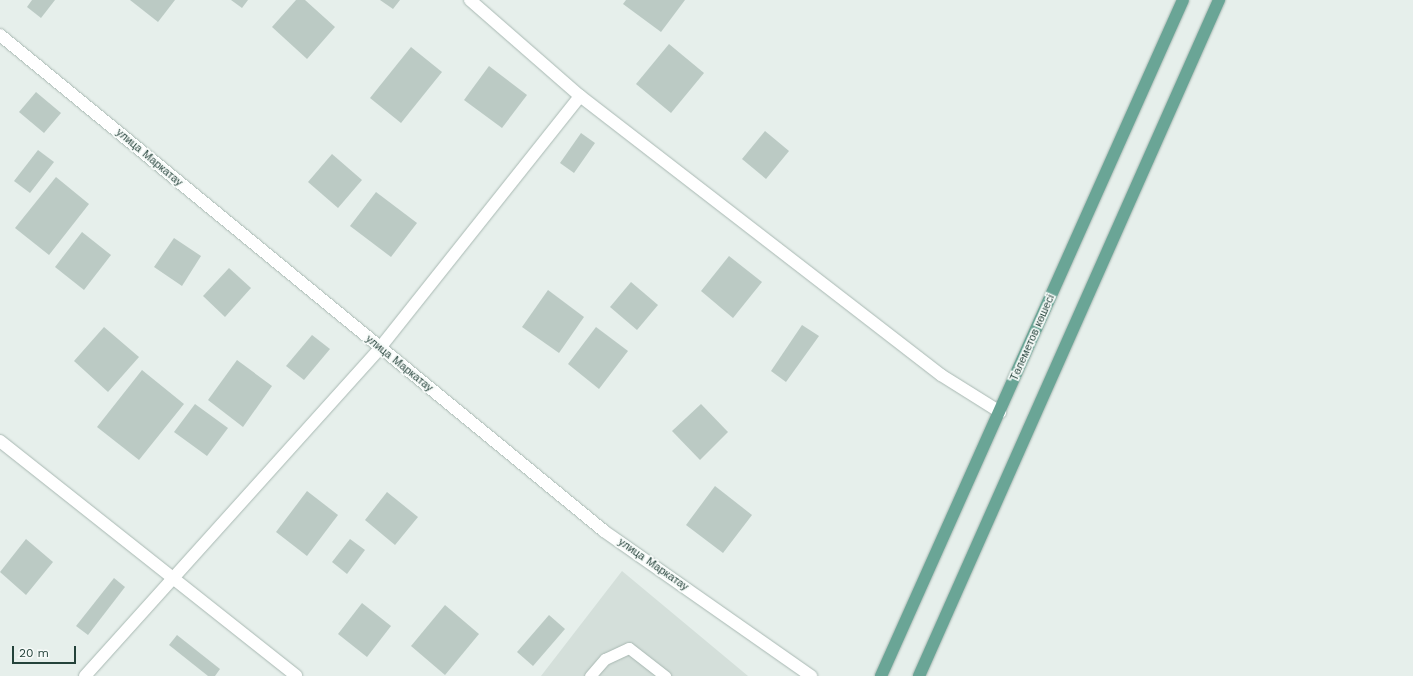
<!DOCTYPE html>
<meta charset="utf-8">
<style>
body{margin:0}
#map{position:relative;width:1413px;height:676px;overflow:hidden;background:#e6efeb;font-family:"Work Sans",sans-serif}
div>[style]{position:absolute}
.built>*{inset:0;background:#d4dfda}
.building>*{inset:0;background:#bbcac4}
.roads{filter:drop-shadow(0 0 1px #a8b8b2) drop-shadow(0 0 1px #a8b8b2)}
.service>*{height:11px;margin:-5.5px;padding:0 5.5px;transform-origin:5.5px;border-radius:5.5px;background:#fff}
.minor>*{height:12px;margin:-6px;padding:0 6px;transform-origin:6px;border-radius:6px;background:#fff}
.primary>*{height:12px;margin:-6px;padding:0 6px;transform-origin:6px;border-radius:6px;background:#6aa596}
span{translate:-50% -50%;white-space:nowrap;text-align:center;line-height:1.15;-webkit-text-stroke:3.5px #f7fbf9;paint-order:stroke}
.street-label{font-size:11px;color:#24423a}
.scale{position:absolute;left:12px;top:646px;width:64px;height:18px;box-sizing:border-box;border:2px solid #24423a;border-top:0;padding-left:5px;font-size:12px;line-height:14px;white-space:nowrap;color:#24423a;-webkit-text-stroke:3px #f7fbf9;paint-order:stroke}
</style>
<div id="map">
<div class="built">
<i style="clip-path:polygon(622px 571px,748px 676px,541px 676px)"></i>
</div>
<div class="building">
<i style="clip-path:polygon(32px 0,55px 0,41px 18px,27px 7px)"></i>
<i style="clip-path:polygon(130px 0,175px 0,158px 22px)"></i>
<i style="clip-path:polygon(231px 0,248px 0,242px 8px)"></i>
<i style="clip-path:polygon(296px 0,305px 0,335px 27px,307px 59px,272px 27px)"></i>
<i style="clip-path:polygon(380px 0,400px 0,393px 9px)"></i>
<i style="clip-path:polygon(626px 0,685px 0,661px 32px,623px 4px)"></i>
<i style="clip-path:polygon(669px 44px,704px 73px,671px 113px,636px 84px)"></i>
<i style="clip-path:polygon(411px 47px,442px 72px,401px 123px,370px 98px)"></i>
<i style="clip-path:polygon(489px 66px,527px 95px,502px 128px,464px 100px)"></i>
<i style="clip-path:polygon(36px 92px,61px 113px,44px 133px,19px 112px)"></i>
<i style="clip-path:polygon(765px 131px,789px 151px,766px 179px,742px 159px)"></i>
<i style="clip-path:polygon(581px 133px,595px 143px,574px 173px,560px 163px)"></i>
<i style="clip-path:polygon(38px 150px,54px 162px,30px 193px,14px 181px)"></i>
<i style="clip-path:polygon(332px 154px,362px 180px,338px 208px,308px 182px)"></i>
<i style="clip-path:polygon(56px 177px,89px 204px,49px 255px,15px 228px)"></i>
<i style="clip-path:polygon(376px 192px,417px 223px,391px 257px,350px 226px)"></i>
<i style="clip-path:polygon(82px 232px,111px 255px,84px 290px,55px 267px)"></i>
<i style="clip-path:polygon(174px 238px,201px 256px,182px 286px,154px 267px)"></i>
<i style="clip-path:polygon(729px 256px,762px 282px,733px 318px,701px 291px)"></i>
<i style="clip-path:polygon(229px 268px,251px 288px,225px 317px,203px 296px)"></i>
<i style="clip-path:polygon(631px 282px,658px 305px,637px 330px,610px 307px)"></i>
<i style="clip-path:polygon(548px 290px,584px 317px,559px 353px,522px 327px)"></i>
<i style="clip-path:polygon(802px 325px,819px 336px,786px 382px,771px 371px)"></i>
<i style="clip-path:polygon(104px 327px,139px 357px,108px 392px,74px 361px)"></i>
<i style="clip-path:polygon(596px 327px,628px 351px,599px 389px,568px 364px)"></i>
<i style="clip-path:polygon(312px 335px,330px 349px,304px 380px,286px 366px)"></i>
<i style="clip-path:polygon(237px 360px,272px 386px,243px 427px,208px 400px)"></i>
<i style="clip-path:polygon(142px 370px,184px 404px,139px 460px,97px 427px)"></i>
<i style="clip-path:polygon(195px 404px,228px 428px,207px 456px,174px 432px)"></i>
<i style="clip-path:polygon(701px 404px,728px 432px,700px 460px,672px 431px)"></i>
<i style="clip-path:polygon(715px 486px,752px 515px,723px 553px,686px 525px)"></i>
<i style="clip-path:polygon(307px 491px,338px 515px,307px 556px,276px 532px)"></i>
<i style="clip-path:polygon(387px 492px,418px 517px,395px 545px,365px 520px)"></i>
<i style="clip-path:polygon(26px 539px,53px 562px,26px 595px,0 572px)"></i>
<i style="clip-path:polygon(350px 539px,365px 550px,347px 574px,332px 562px)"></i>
<i style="clip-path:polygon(114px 578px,125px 587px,88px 635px,76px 626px)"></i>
<i style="clip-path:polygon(362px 603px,391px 626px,367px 657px,338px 634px)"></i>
<i style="clip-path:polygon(445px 605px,479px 634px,445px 675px,411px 646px)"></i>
<i style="clip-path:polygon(549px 615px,565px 629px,533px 666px,517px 652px)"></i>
<i style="clip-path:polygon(177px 635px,220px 669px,215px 676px,208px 676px,169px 645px)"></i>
</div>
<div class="roads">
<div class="service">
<i style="left:590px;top:676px;width:23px;rotate:-49deg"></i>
<i style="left:605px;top:659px;width:26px;rotate:-25deg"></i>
<i style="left:629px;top:648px;width:46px;rotate:37.9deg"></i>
</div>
<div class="minor">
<i style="left:470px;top:0;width:146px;rotate:41.1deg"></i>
<i style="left:580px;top:96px;width:456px;rotate:37.7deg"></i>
<i style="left:941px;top:375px;width:70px;rotate:32.1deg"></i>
<i style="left:0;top:35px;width:782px;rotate:39.39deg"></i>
<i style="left:604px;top:531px;width:253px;rotate:35deg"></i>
<i style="left:0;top:441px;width:378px;rotate:38.4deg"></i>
<i style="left:85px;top:676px;width:440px;rotate:-48deg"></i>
<i style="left:379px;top:349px;width:323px;rotate:-51.5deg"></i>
</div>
<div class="primary">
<i style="left:881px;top:676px;width:740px;rotate:-65.93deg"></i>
<i style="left:919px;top:676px;width:740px;rotate:-66.07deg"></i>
</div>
</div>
<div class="street-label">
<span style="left:149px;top:158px;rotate:40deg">улица Маркатау</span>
<span style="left:1033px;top:338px;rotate:-66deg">Төлеметов көшесі</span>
<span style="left:399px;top:364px;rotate:39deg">улица Маркатау</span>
<span style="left:653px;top:565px;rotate:35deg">улица Маркатау</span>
</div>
<div class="scale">20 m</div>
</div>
